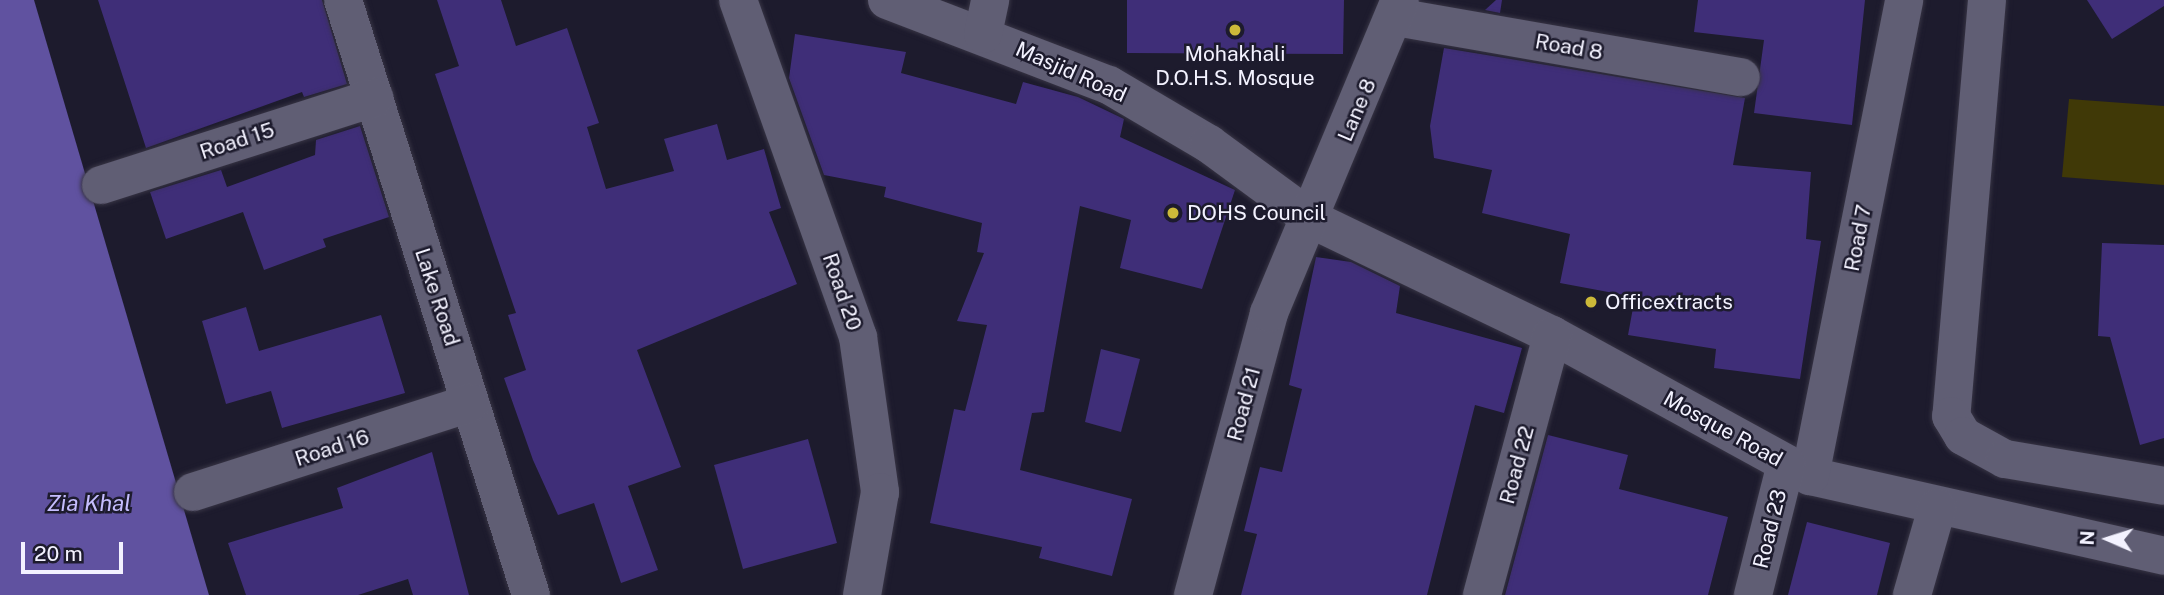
<!DOCTYPE html>
<style>
body{margin:0}
#map{position:relative;width:2164px;height:595px;overflow:hidden;background:#1d1b2d;font-family:"Public Sans",sans-serif}
div>[style]{position:absolute}
.green>*{inset:0;background:#403907}
.water>*{inset:0;background:#6052a0}
.building>*{inset:0;background:#3f2e78}
.roads{filter:drop-shadow(0 0 2px #373444) drop-shadow(0 0 2px #373444)}
.minor>*{height:38px;margin:-19px;padding:0 19px;transform-origin:19px;border-radius:19px;background:#605e74}
.dots>*{width:19px;height:19px;translate:-50% -50%;box-sizing:border-box;border:4px solid #1d1b2d;border-radius:50%}
span{translate:-50% -50%;white-space:nowrap;text-align:center;line-height:1.15;-webkit-text-stroke:5px #1d1b2d;paint-order:stroke}
.street-label{font-size:21px;color:#f3f2ff}
.poi-label{font-size:21px;color:#f3f2ff}
.left{translate:0 -50%;text-align:left}
.water-label{font-size:23px;color:#c5bdfe;font-style:italic}
.north{position:absolute;left:2073px;top:504px;width:70px;height:70px;-webkit-text-stroke:5px #1d1b2d;paint-order:stroke;rotate:273deg;font-size:19px;font-weight:700;line-height:28px;text-align:center;color:#f3f2ff}
.north::after{content:'';display:block;margin:auto;width:24px;height:32px;background:#f3f2ff;clip-path:polygon(50% 0,100% 100%,50% 72%,0 100%)}
.scale{position:absolute;left:21px;top:542px;width:102px;height:32px;box-sizing:border-box;border:4px solid #f3f2ff;border-top:0;padding-left:9px;font-size:21px;line-height:24px;white-space:nowrap;color:#f3f2ff;-webkit-text-stroke:5px #1d1b2d;paint-order:stroke}
</style>
<div id="map">
<div class="green">
<i style="clip-path:polygon(2069px 99px,2164px 106px,2164px 185px,2062px 177px)"></i>
</div>
<div class="water">
<i style="clip-path:polygon(0 0,34px 0,209px 595px,0 595px)"></i>
</div>
<div class="building">
<i style="clip-path:polygon(98px 0,322px 0,347px 84px,304px 97px,302px 92px,146px 148px)"></i>
<i style="clip-path:polygon(437px 0,501px 0,516px 46px,567px 28px,599px 123px,587px 127px,606px 189px,674px 171px,664px 139px,717px 124px,727px 160px,764px 149px,781px 208px,769px 212px,797px 284px,637px 350px,681px 467px,628px 486px,658px 570px,621px 583px,594px 503px,558px 515px,533px 460px,504px 378px,526px 370px,508px 315px,516px 313px,435px 74px,459px 66px)"></i>
<i style="clip-path:polygon(1127px 0,1344px 0,1343px 54px,1127px 53px)"></i>
<i style="clip-path:polygon(1496px 0,1502px 0,1500px 13px,1485px 10px)"></i>
<i style="clip-path:polygon(1698px 0,1865px 0,1852px 125px,1754px 113px,1764px 40px,1694px 32px)"></i>
<i style="clip-path:polygon(2087px 0,2164px 0,2164px 6px,2112px 39px)"></i>
<i style="clip-path:polygon(795px 34px,906px 52px,901px 73px,1016px 104px,1023px 82px,1078px 97px,1124px 119px,1120px 137px,1235px 190px,1202px 289px,1120px 268px,1131px 220px,1080px 206px,1044px 412px,1032px 413px,1020px 470px,1132px 499px,1112px 576px,1039px 558px,1042px 547px,930px 523px,954px 409px,965px 411px,987px 325px,957px 321px,984px 253px,977px 252px,982px 223px,884px 197px,886px 187px,824px 175px,789px 78px)"></i>
<i style="clip-path:polygon(1444px 48px,1745px 98px,1733px 165px,1811px 172px,1806px 239px,1821px 241px,1800px 379px,1714px 368px,1716px 349px,1628px 335px,1635px 297px,1560px 283px,1570px 234px,1482px 213px,1492px 170px,1434px 158px,1430px 126px)"></i>
<i style="clip-path:polygon(360px 126px,389px 217px,323px 239px,326px 247px,264px 270px,243px 212px,166px 239px,150px 192px,221px 170px,227px 187px,315px 155px,316px 140px)"></i>
<i style="clip-path:polygon(2102px 243px,2164px 245px,2164px 438px,2140px 445px,2110px 337px,2098px 336px)"></i>
<i style="clip-path:polygon(1316px 257px,1351px 262px,1400px 286px,1396px 313px,1522px 348px,1504px 413px,1475px 405px,1427px 595px,1241px 595px,1257px 534px,1244px 531px,1260px 467px,1282px 472px,1302px 389px,1289px 385px)"></i>
<i style="clip-path:polygon(246px 307px,259px 351px,381px 315px,405px 393px,282px 428px,271px 391px,226px 404px,202px 321px)"></i>
<i style="clip-path:polygon(1101px 349px,1140px 359px,1121px 432px,1085px 422px)"></i>
<i style="clip-path:polygon(1548px 435px,1628px 455px,1619px 489px,1728px 517px,1708px 595px,1505px 595px)"></i>
<i style="clip-path:polygon(808px 439px,837px 543px,743px 569px,714px 465px)"></i>
<i style="clip-path:polygon(432px 452px,469px 595px,413px 595px,408px 579px,358px 595px,246px 595px,228px 543px,343px 508px,337px 488px)"></i>
<i style="clip-path:polygon(1807px 522px,1890px 543px,1877px 595px,1788px 595px)"></i>
</div>
<div class="roads">
<div class="minor">
<i style="left:343px;top:0;width:624px;rotate:72.47deg"></i>
<i style="left:738px;top:0;width:358px;rotate:70.4deg"></i>
<i style="left:858px;top:337px;width:157px;rotate:81.9deg"></i>
<i style="left:880px;top:492px;width:105px;rotate:99.9deg"></i>
<i style="left:887px;top:0;width:238px;rotate:21deg"></i>
<i style="left:1109px;top:85px;width:116px;rotate:30.5deg"></i>
<i style="left:1209px;top:144px;width:127px;rotate:36.3deg"></i>
<i style="left:1311px;top:219px;width:267px;rotate:25.7deg"></i>
<i style="left:1552px;top:335px;width:294px;rotate:28.7deg"></i>
<i style="left:1810px;top:476px;width:363px;rotate:12.7deg"></i>
<i style="left:1987px;top:0;width:418px;rotate:94.9deg"></i>
<i style="left:1951px;top:416px;width:23px;rotate:59deg"></i>
<i style="left:1963px;top:436px;width:48px;rotate:28.7deg"></i>
<i style="left:2005px;top:459px;width:161px;rotate:9.6deg"></i>
<i style="left:1396px;top:17px;width:350px;rotate:9.9deg"></i>
<i style="left:983px;top:34px;width:35px;rotate:-78deg"></i>
<i style="left:101px;top:185px;width:287px;rotate:-17.7deg"></i>
<i style="left:1810px;top:476px;width:485px;rotate:-78.8deg"></i>
<i style="left:193px;top:492px;width:291px;rotate:-17.8deg"></i>
<i style="left:1193px;top:595px;width:292px;rotate:-74.9deg"></i>
<i style="left:1269px;top:313px;width:339px;rotate:-67.3deg"></i>
<i style="left:1482px;top:595px;width:269px;rotate:-74.9deg"></i>
<i style="left:1753px;top:595px;width:135px;rotate:-75.9deg"></i>
<i style="left:1912px;top:595px;width:91px;rotate:-74deg"></i>
</div>
</div>
<div class="dots">
<i style="left:1235px;top:30px;background:#ccb939"></i>
<i style="left:1173px;top:213px;background:#ccb939"></i>
<i style="left:1591px;top:302px;background:#ccb939"></i>
</div>
<div class="street-label">
<span style="left:1569px;top:47px;rotate:10deg">Road 8</span>
<span style="left:1071px;top:72px;rotate:24deg">Masjid Road</span>
<span style="left:1357px;top:110px;rotate:-67deg">Lane 8</span>
<span style="left:237px;top:141px;rotate:-18deg">Road 15</span>
<span style="left:1858px;top:238px;rotate:-79deg">Road 7</span>
<span style="left:842px;top:292px;rotate:71deg">Road 20</span>
<span style="left:437px;top:297px;rotate:72deg">Lake Road</span>
<span style="left:1244px;top:404px;rotate:-75deg">Road 21</span>
<span style="left:1723px;top:429px;rotate:29deg">Mosque Road</span>
<span style="left:332px;top:448px;rotate:-18deg">Road 16</span>
<span style="left:1517px;top:465px;rotate:-75deg">Road 22</span>
<span style="left:1770px;top:529px;rotate:-76deg">Road 23</span>
</div>
<div class="poi-label">
<span style="left:1235px;top:66px">Mohakhali<br>D.O.H.S. Mosque</span>
<span class="left" style="left:1187px;top:213px">DOHS Council</span>
<span class="left" style="left:1605px;top:302px">Officextracts</span>
</div>
<div class="water-label">
<span style="left:89px;top:503px">Zia Khal</span>
</div>
<div class="north">N</div>
<div class="scale">20 m</div>
</div>
